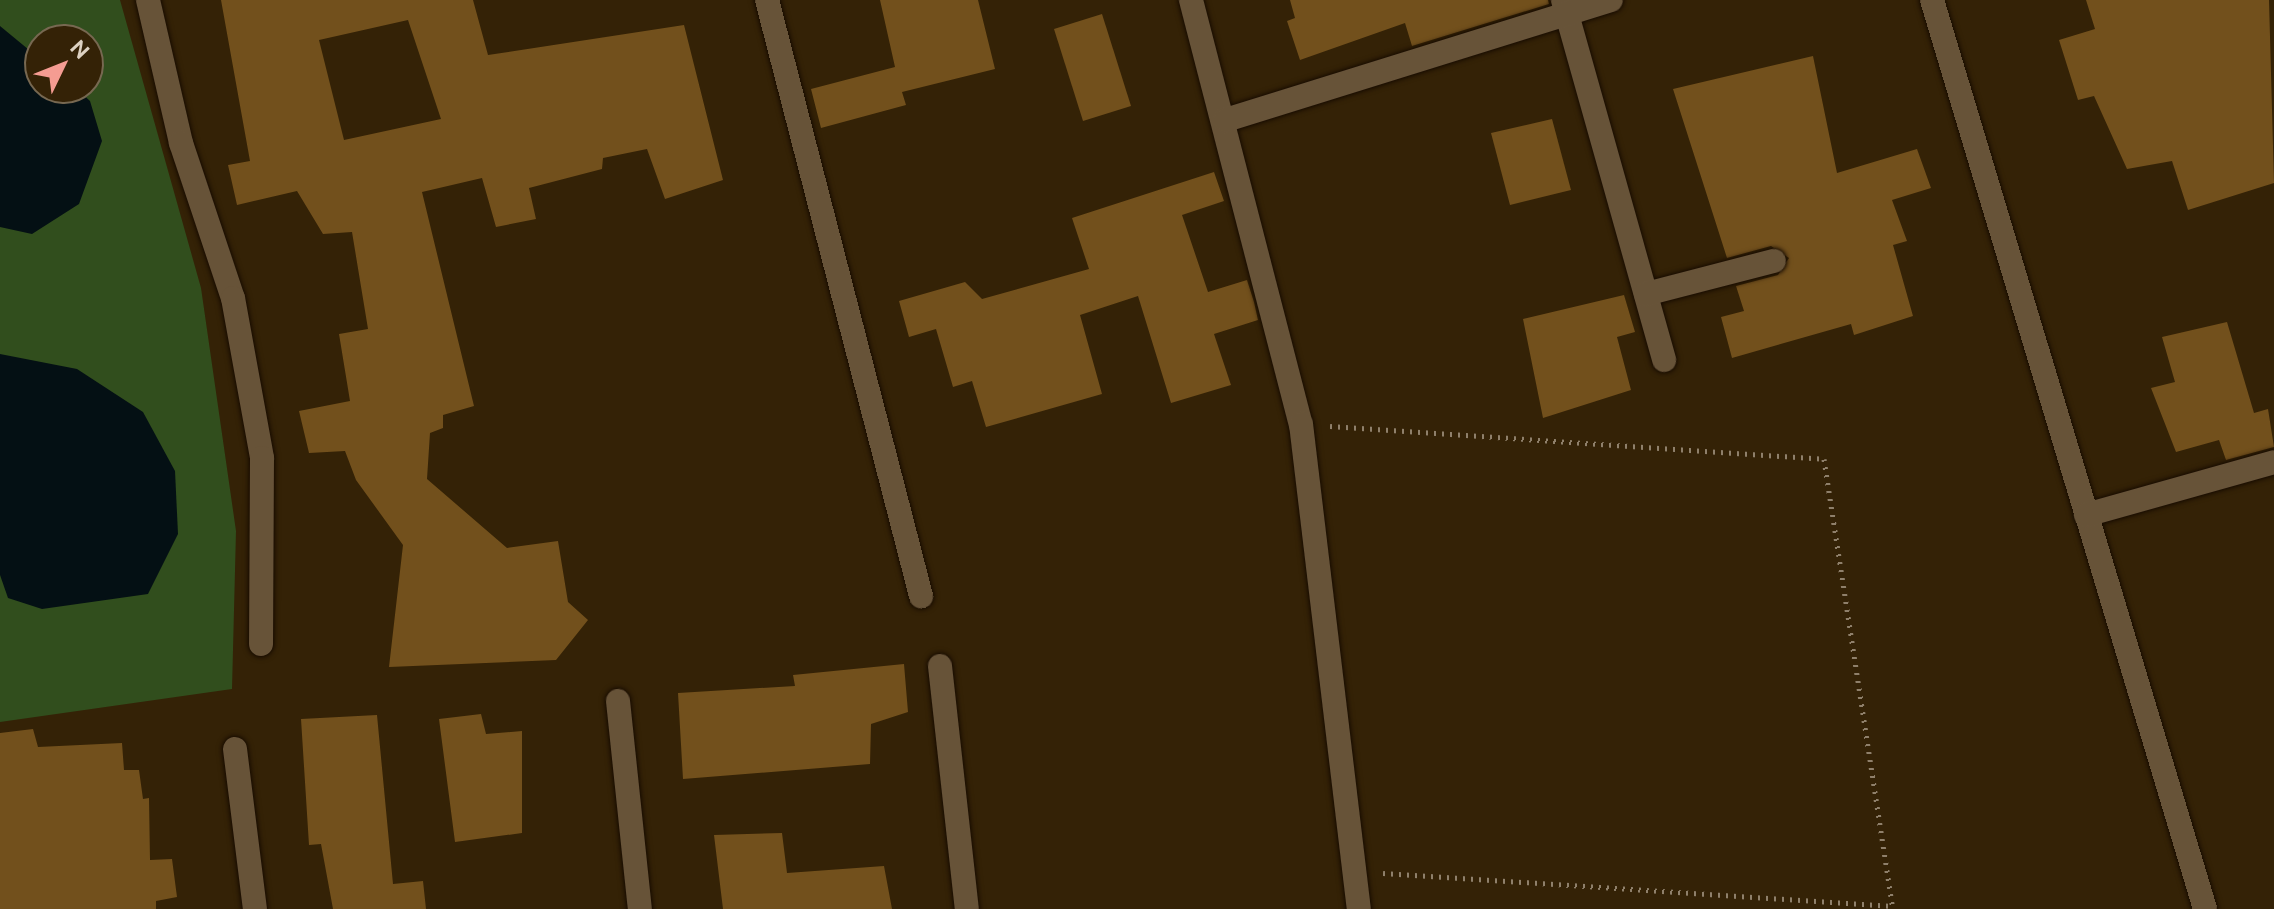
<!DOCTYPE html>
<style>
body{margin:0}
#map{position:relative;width:2274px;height:909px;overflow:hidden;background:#342206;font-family:Ubuntu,sans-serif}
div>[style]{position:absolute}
.green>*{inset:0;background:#314e1d}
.water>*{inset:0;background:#041014}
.building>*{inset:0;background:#72501c}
.path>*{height:5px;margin-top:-2.5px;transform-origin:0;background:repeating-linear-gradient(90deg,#8f806b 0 2px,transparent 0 8px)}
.roads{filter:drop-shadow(0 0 2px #180c00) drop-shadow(0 0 2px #180c00)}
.street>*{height:24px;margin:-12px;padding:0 12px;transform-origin:12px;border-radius:12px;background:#675338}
span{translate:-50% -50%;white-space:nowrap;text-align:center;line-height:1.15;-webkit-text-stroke:8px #342206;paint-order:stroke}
.north{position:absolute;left:24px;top:24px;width:80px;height:80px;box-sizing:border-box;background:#342206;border:2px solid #776851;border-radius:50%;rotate:47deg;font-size:22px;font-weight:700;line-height:32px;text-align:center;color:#dcd1c1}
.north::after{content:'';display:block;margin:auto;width:28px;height:36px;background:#f59c92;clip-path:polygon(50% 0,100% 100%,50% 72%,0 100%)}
</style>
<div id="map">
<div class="green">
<i style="clip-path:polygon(evenodd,0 0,120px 0,201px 288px,236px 531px,232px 689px,0 722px,0 0,40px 40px,88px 40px,88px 88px,40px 88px,40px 40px)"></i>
</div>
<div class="water">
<i style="clip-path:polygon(0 26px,40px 59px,40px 88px,76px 88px,90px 101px,102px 141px,79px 204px,32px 234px,0 227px)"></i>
<i style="clip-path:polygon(0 354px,77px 369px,143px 412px,175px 471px,178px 534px,148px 594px,42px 609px,8px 598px,0 575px)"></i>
</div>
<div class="building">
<i style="clip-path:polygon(evenodd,221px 0,473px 0,488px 55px,684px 25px,723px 180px,665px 199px,647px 149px,603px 158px,602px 169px,529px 188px,536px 219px,496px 227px,482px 178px,422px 192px,474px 406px,443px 415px,443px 428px,430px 433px,427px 479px,507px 548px,558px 541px,568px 602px,588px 620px,556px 660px,389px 667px,403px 545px,356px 480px,345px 451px,309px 453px,299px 411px,350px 401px,339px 334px,368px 329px,352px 232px,323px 234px,297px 191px,237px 205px,228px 165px,250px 161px,221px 0,408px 20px,441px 119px,344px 140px,319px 40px,408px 20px)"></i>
<i style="clip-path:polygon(880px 0,978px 0,995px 69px,902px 92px,906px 105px,821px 128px,811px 89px,895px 67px)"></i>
<i style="clip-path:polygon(1290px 0,1548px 0,1549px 4px,1412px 46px,1405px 23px,1300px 60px,1287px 21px,1295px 18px)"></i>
<i style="clip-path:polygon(2086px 0,2269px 0,2274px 183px,2188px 210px,2172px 161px,2127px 169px,2094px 96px,2078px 100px,2059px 40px,2095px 29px)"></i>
<i style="clip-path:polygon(1102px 14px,1131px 106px,1083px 121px,1054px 29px)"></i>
<i style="clip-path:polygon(1813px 56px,1837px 173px,1917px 149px,1931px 188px,1892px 200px,1907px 241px,1893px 245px,1913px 316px,1854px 335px,1851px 324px,1732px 358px,1721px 317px,1744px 311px,1736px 286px,1778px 275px,1789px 258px,1771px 246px,1727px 258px,1673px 89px)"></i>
<i style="clip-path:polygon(1552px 119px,1571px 190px,1510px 205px,1491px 133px)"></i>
<i style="clip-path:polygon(1214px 172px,1224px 201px,1182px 215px,1208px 292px,1247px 280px,1254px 302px,1258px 320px,1214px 334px,1231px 385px,1171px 403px,1138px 296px,1080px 315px,1102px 394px,986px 427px,972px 381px,953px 387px,936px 329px,909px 337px,899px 301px,965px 282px,982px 299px,1089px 269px,1072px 218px)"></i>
<i style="clip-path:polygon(1624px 295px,1635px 332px,1617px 337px,1631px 390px,1543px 418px,1523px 319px)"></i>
<i style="clip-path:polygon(2227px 322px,2254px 413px,2268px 409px,2274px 447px,2226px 460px,2219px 440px,2176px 452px,2151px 388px,2175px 382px,2162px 337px)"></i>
<i style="clip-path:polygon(904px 664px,908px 712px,871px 724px,870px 764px,683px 779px,678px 693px,795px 686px,793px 675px)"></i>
<i style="clip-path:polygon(481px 714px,486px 734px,522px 731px,522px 833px,455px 842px,439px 719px)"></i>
<i style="clip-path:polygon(377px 715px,393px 884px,423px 881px,426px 909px,333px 909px,321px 844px,309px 845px,301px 719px)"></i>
<i style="clip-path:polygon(33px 729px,38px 747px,122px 743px,124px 770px,139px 770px,143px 799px,149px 798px,150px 860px,172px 859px,177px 897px,156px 901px,156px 909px,0 909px,0 733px)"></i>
<i style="clip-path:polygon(782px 833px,787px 873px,884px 866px,892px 909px,723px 909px,714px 835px)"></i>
</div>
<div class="path">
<i style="left:1330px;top:426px;width:495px;rotate:3.8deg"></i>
<i style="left:1824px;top:459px;width:455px;rotate:81.3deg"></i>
<i style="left:1383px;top:873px;width:511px;rotate:3.7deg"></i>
</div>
<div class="roads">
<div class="street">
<i style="left:148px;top:0;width:147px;rotate:77deg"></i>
<i style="left:181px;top:143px;width:163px;rotate:71.5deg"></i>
<i style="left:233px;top:298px;width:163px;rotate:79.7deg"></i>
<i style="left:262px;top:458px;width:186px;rotate:90.3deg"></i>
<i style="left:767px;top:0;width:616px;rotate:75.51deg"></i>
<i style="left:1191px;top:0;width:438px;rotate:75.5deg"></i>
<i style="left:1301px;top:424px;width:488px;rotate:83.2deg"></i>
<i style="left:1563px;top:0;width:374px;rotate:74.3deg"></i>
<i style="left:1932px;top:0;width:949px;rotate:73.28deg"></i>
<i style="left:1226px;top:120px;width:403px;rotate:-17.3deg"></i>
<i style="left:1646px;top:294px;width:132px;rotate:-14.5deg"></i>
<i style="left:2086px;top:515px;width:195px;rotate:-15.7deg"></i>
<i style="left:940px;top:666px;width:244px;rotate:83.7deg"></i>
<i style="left:618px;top:701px;width:209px;rotate:84deg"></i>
<i style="left:235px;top:749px;width:161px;rotate:82.9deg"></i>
</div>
</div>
<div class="north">N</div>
</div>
